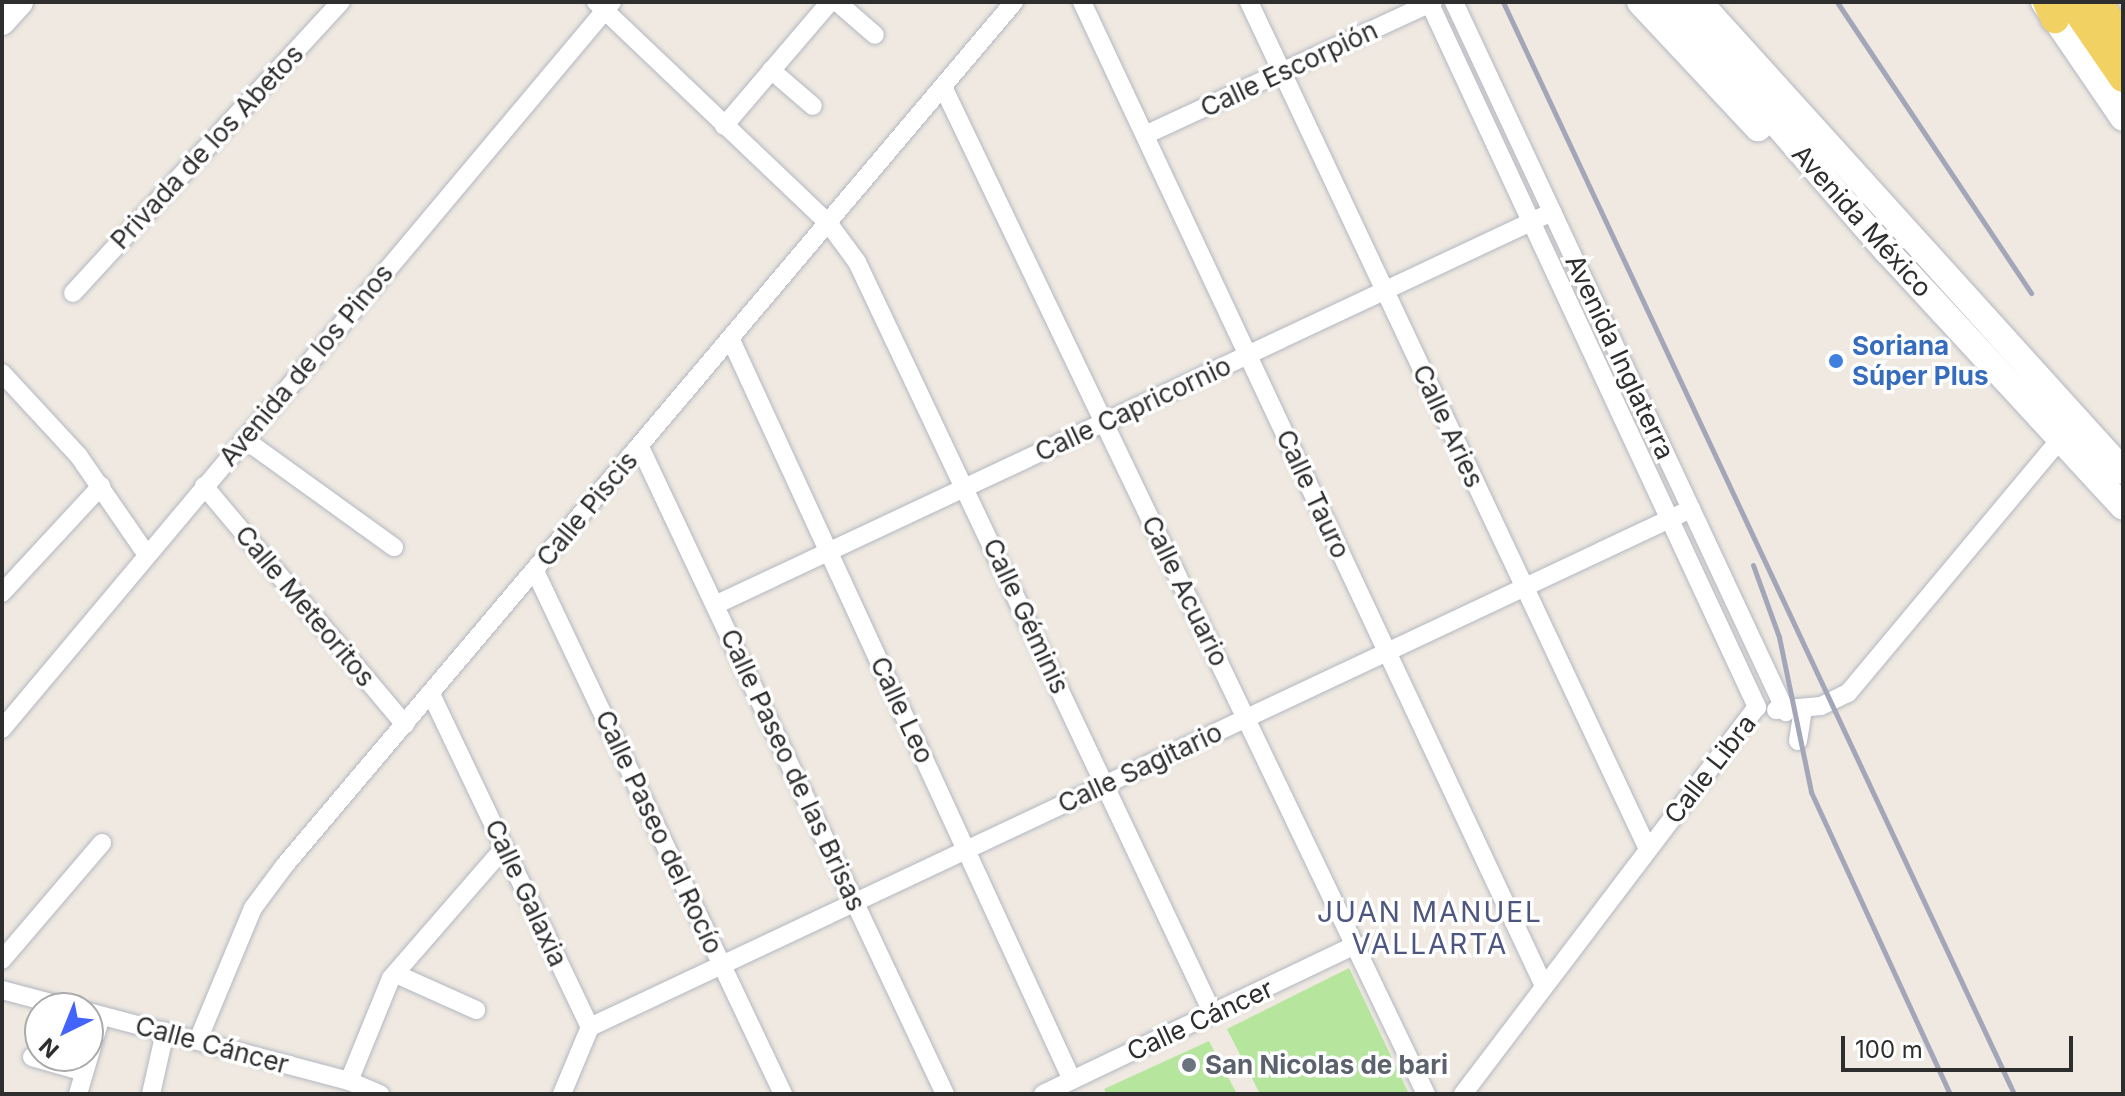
<!DOCTYPE html>
<meta charset="utf-8">
<style>
body{margin:0}
#map{position:relative;width:2125px;height:1096px;overflow:hidden;background:#efe9e1;font-family:Inter,sans-serif}
div>[style]{position:absolute}
.green>*{inset:0;background:#b6e59e}
.roads{filter:drop-shadow(0 0 2px #b4b7c1) drop-shadow(0 0 2px #b4b7c1)}
.street>*{height:18px;margin:-9px;padding:0 9px;transform-origin:9px;border-radius:9px;background:#fff}
.secondary>*{height:26px;margin:-13px;padding:0 13px;transform-origin:13px;border-radius:13px;background:#fff}
.primary>*{height:28px;margin:-14px;padding:0 14px;transform-origin:14px;border-radius:14px;background:#f2d163}
.rail>*{height:5px;margin:-2.5px;padding:0 2.5px;transform-origin:2.5px;border-radius:2.5px;background:#a3a6b8}
.dots>*{width:22px;height:22px;translate:-50% -50%;box-sizing:border-box;border:4px solid #fff;border-radius:50%}
span{translate:-50% -50%;white-space:nowrap;text-align:center;line-height:1.15;-webkit-text-stroke:7px #fff;paint-order:stroke}
.street-label{font-size:26px;color:#2e2e2e}
.shop-label{font-size:26px;color:#366cbe;font-weight:700}
.left{translate:0 -50%;text-align:left}
.worship-label{font-size:26px;color:#5b616d;font-weight:700}
.neighbourhood-label{font-size:28px;color:#4d5680;letter-spacing:2px}
.frame{position:absolute;inset:0;border:4px solid #2e2e2e;pointer-events:none}
.north{position:absolute;left:24px;top:992px;width:80px;height:80px;box-sizing:border-box;background:#fff;border:2px solid #ababab;border-radius:50%;rotate:223deg;font-size:22px;font-weight:700;line-height:32px;text-align:center;color:#2e2e2e}
.north::after{content:'';display:block;margin:auto;width:28px;height:36px;background:#4264fb;clip-path:polygon(50% 0,100% 100%,50% 72%,0 100%)}
.scale{position:absolute;left:1841px;top:1036px;width:232px;height:36px;box-sizing:border-box;border:4px solid #2e2e2e;border-top:0;padding-left:10px;font-size:24px;line-height:28px;white-space:nowrap;color:#2e2e2e;-webkit-text-stroke:6px #fff;paint-order:stroke}
</style>
<div id="map">
<div class="green">
<i style="clip-path:polygon(1349px 968px,1409px 1094px,1260px 1094px,1227px 1029px)"></i>
<i style="clip-path:polygon(1209px 1041px,1237px 1094px,1107px 1094px,1104px 1089px)"></i>
</div>
<div class="roads">
<div class="street">
<i style="left:596px;top:2px;width:322px;rotate:43.6deg"></i>
<i style="left:829px;top:224px;width:47px;rotate:53.6deg"></i>
<i style="left:857px;top:262px;width:832px;rotate:64.67deg"></i>
<i style="left:837px;top:2px;width:50px;rotate:41deg"></i>
<i style="left:1082px;top:2px;width:1087px;rotate:64.85deg"></i>
<i style="left:1249px;top:2px;width:936px;rotate:64.78deg"></i>
<i style="left:1429px;top:2px;width:778px;rotate:65.05deg"></i>
<i style="left:1454px;top:2px;width:784px;rotate:64.94deg"></i>
<i style="left:771px;top:70px;width:55px;rotate:40.6deg"></i>
<i style="left:944px;top:89px;width:1115px;rotate:64.38deg"></i>
<i style="left:724px;top:126px;width:163px;rotate:-49.5deg"></i>
<i style="left:1145px;top:135px;width:317px;rotate:-24.8deg"></i>
<i style="left:73px;top:293px;width:396px;rotate:-47.4deg"></i>
<i style="left:731px;top:340px;width:815px;rotate:65.26deg"></i>
<i style="left:2px;top:373px;width:112px;rotate:47.2deg"></i>
<i style="left:78px;top:455px;width:121px;rotate:55.4deg"></i>
<i style="left:244px;top:439px;width:185px;rotate:35.8deg"></i>
<i style="left:640px;top:447px;width:715px;rotate:64.76deg"></i>
<i style="left:204px;top:486px;width:312px;rotate:49.9deg"></i>
<i style="left:535px;top:571px;width:579px;rotate:64.63deg"></i>
<i style="left:2px;top:593px;width:146px;rotate:-47.2deg"></i>
<i style="left:715px;top:605px;width:925px;rotate:-25.15deg"></i>
<i style="left:431px;top:694px;width:369px;rotate:64.5deg"></i>
<i style="left:590px;top:1027px;width:73px;rotate:112.7deg"></i>
<i style="left:1776px;top:710px;width:45px;rotate:-5.1deg"></i>
<i style="left:1821px;top:706px;width:30px;rotate:-26deg"></i>
<i style="left:1848px;top:693px;width:332px;rotate:-50.1deg"></i>
<i style="left:2px;top:729px;width:949px;rotate:-50deg"></i>
<i style="left:1798px;top:741px;width:31px;rotate:-81deg"></i>
<i style="left:2px;top:960px;width:154px;rotate:-49.5deg"></i>
<i style="left:396px;top:974px;width:88px;rotate:24.2deg"></i>
<i style="left:2px;top:990px;width:70px;rotate:14.8deg"></i>
<i style="left:88px;top:1012px;width:270px;rotate:14.8deg"></i>
<i style="left:349px;top:1081px;width:34px;rotate:23deg"></i>
<i style="left:590px;top:1027px;width:1217px;rotate:-25.2deg"></i>
<i style="left:198px;top:1040px;width:143px;rotate:-67.4deg"></i>
<i style="left:253px;top:908px;width:54px;rotate:-53.3deg"></i>
<i style="left:285px;top:865px;width:1130px;rotate:-49.81deg"></i>
<i style="left:32px;top:1057px;width:54px;rotate:16.1deg"></i>
<i style="left:349px;top:1081px;width:111px;rotate:-67.8deg"></i>
<i style="left:391px;top:978px;width:172px;rotate:-49deg"></i>
<i style="left:78px;top:1094px;width:81px;rotate:-73.6deg"></i>
<i style="left:151px;top:1094px;width:64px;rotate:-77.3deg"></i>
<i style="left:1043px;top:1094px;width:347px;rotate:-25.5deg"></i>
<i style="left:1463px;top:1094px;width:486px;rotate:-52.8deg"></i>
</div>
<div class="secondary">
<i style="left:1640px;top:2px;width:173px;rotate:46.9deg"></i>
<i style="left:1671px;top:2px;width:330px;rotate:49.1deg"></i>
<i style="left:1887px;top:251px;width:348px;rotate:47.3deg"></i>
<i style="left:1699px;top:2px;width:632px;rotate:47.88deg"></i>
<i style="left:2044px;top:2px;width:140px;rotate:55.7deg"></i>
<i style="left:2px;top:22px;width:27px;rotate:-48deg"></i>
</div>
<div class="primary">
<i style="left:2047px;top:2px;width:19px;rotate:65deg"></i>
<i style="left:2071px;top:2px;width:92px;rotate:55.6deg"></i>
<i style="left:2098px;top:2px;width:45px;rotate:56.7deg"></i>
</div>
</div>
<div class="rail">
<i style="left:1503px;top:2px;width:1206px;rotate:64.92deg"></i>
<i style="left:1837px;top:2px;width:350px;rotate:56.3deg"></i>
<i style="left:1753px;top:565px;width:77px;rotate:70.1deg"></i>
<i style="left:1779px;top:637px;width:158px;rotate:78.3deg"></i>
<i style="left:1811px;top:792px;width:332px;rotate:65.3deg"></i>
</div>
<div class="dots">
<i style="left:1836px;top:361px;background:#3f7fe0"></i>
<i style="left:1189px;top:1065px;background:#6b7280"></i>
</div>
<div class="street-label">
<span style="left:1289px;top:69px;rotate:-25deg">Calle Escorpión</span>
<span style="left:207px;top:147px;rotate:-47deg">Privada de los Abetos</span>
<span style="left:1862px;top:221px;rotate:48deg">Avenida México</span>
<span style="left:1620px;top:357px;rotate:65deg">Avenida Inglaterra</span>
<span style="left:306px;top:365px;rotate:-50deg">Avenida de los Pinos</span>
<span style="left:1133px;top:409px;rotate:-25deg">Calle Capricornio</span>
<span style="left:1448px;top:426px;rotate:65deg">Calle Aries</span>
<span style="left:1313px;top:494px;rotate:65deg">Calle Tauro</span>
<span style="left:587px;top:509px;rotate:-50deg">Calle Piscis</span>
<span style="left:1185px;top:591px;rotate:64deg">Calle Acuario</span>
<span style="left:305px;top:606px;rotate:50deg">Calle Meteoritos</span>
<span style="left:1026px;top:616px;rotate:65deg">Calle Géminis</span>
<span style="left:902px;top:710px;rotate:65deg">Calle Leo</span>
<span style="left:1140px;top:768px;rotate:-25deg">Calle Sagitario</span>
<span style="left:1710px;top:769px;rotate:-52deg">Calle Libra</span>
<span style="left:793px;top:770px;rotate:65deg">Calle Paseo de las Brisas</span>
<span style="left:659px;top:832px;rotate:65deg">Calle Paseo del Rocío</span>
<span style="left:526px;top:893px;rotate:65deg">Calle Galaxia</span>
<span style="left:1200px;top:1020px;rotate:-25deg">Calle Cáncer</span>
<span style="left:212px;top:1045px;rotate:15deg">Calle Cáncer</span>
</div>
<div class="shop-label">
<span class="left" style="left:1852px;top:361px">Soriana<br>Súper Plus</span>
</div>
<div class="worship-label">
<span class="left" style="left:1205px;top:1065px">San Nicolas de bari</span>
</div>
<div class="neighbourhood-label">
<span style="left:1430px;top:928px">JUAN MANUEL<br>VALLARTA</span>
</div>
<div class="frame"></div>
<div class="north">N</div>
<div class="scale">100 m</div>
</div>
